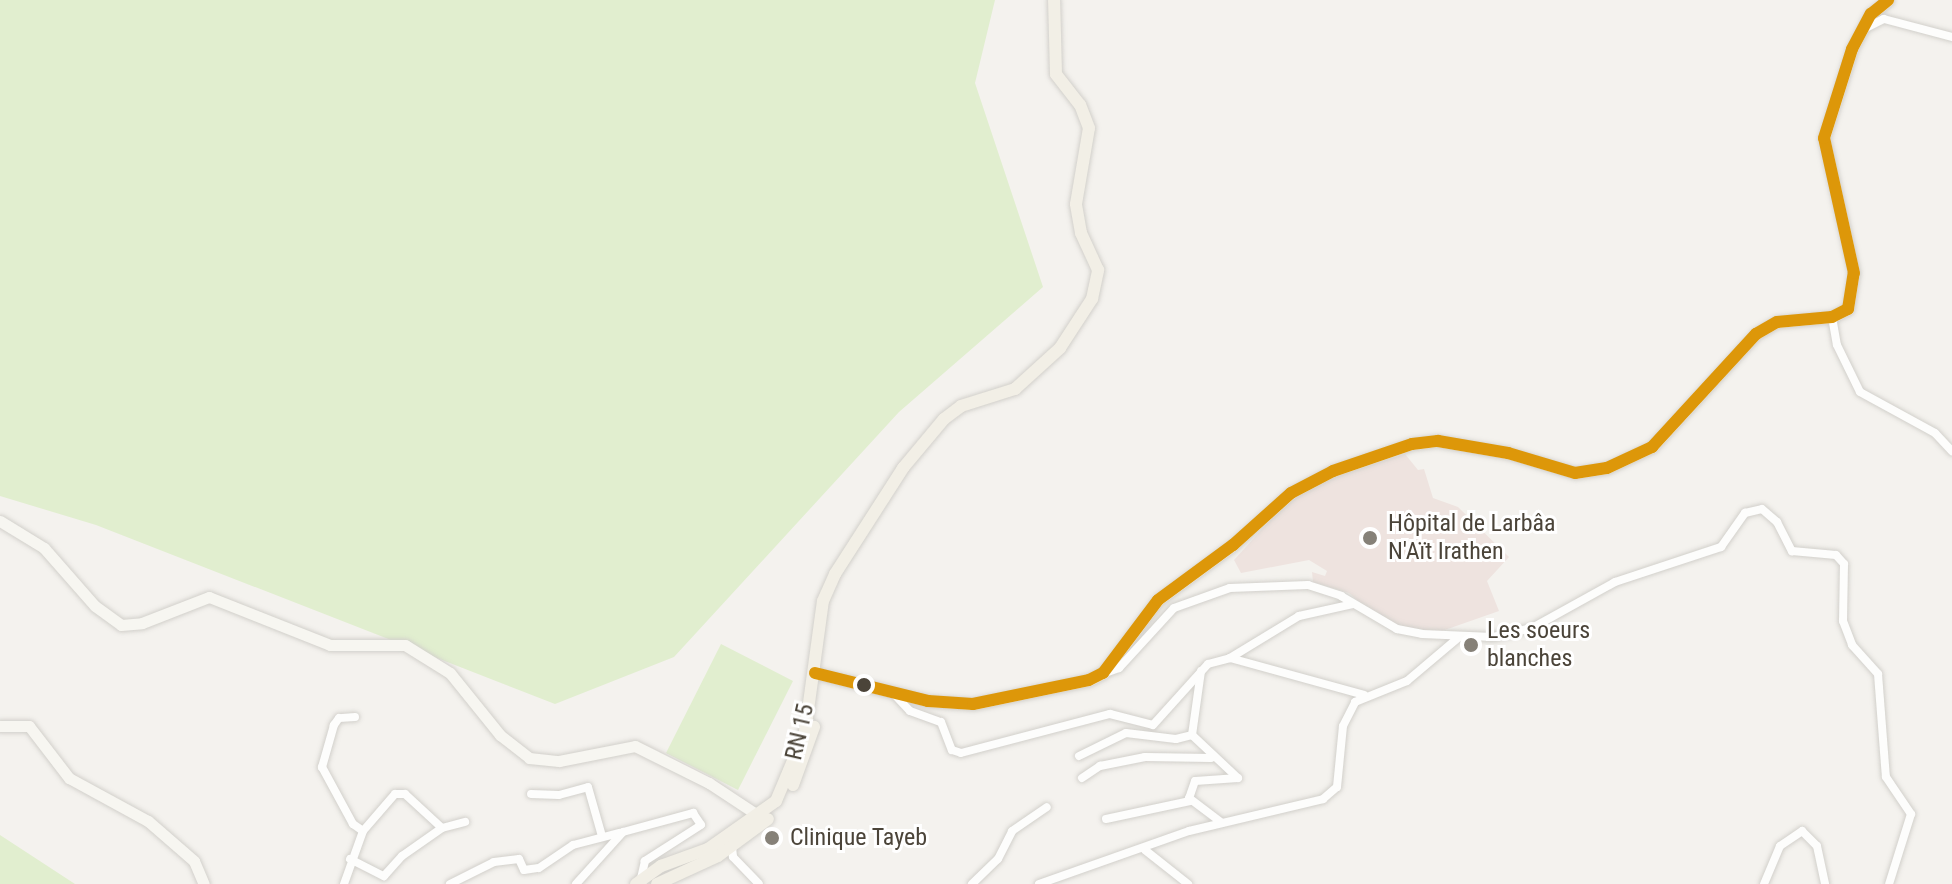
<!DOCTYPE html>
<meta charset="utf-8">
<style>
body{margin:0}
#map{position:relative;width:1952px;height:884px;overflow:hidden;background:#f4f2ee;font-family:"Roboto Condensed",sans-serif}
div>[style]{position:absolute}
.medical>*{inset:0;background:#eee3df}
.green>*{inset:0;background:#e1eecf}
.roads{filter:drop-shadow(0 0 2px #d2d0cb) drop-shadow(0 0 2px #d2d0cb)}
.street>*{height:8px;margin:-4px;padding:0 4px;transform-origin:4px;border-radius:4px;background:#fdfdfc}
.secondary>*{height:11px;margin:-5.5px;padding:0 5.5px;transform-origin:5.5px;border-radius:5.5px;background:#f7f6f1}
.primary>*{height:12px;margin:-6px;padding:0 6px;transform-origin:6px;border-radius:6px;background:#f2efe6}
.bus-1>*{height:12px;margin:-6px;padding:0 6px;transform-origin:6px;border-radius:6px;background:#dd9709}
.dots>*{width:22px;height:22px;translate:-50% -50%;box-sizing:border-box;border:4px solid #fff;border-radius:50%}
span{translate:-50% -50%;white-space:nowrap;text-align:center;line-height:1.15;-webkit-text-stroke:6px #fff;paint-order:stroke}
.poi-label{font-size:24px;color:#4b4439}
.left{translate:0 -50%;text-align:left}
.street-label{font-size:24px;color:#4b4439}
</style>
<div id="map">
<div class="medical">
<i style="clip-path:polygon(1405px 454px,1418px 470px,1424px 469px,1433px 498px,1458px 507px,1509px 557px,1487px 581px,1499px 611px,1439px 632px,1405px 628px,1379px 619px,1349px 593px,1313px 582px,1312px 572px,1325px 576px,1327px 571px,1309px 560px,1241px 573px,1234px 560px,1286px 503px,1321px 481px)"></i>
</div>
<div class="green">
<i style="clip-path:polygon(0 0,995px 0,975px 83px,1043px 287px,899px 412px,674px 657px,555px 704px,96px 525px,0 496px)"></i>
<i style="clip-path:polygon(721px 644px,793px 681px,738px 790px,666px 753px)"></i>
<i style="clip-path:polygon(0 835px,75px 884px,0 884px)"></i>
</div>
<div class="roads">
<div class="street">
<i style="left:1866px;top:28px;width:20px;rotate:-27deg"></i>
<i style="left:1884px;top:19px;width:70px;rotate:14.8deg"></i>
<i style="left:1832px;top:317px;width:28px;rotate:80deg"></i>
<i style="left:1837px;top:345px;width:52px;rotate:63.9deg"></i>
<i style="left:1860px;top:392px;width:85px;rotate:28.7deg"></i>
<i style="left:1935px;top:433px;width:25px;rotate:47deg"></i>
<i style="left:1230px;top:658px;width:139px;rotate:15.4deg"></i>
<i style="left:1201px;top:671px;width:65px;rotate:98deg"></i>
<i style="left:1192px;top:735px;width:63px;rotate:43.1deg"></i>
<i style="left:1238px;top:778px;width:43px;rotate:176deg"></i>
<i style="left:1195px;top:781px;width:18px;rotate:109deg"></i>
<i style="left:1189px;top:798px;width:40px;rotate:37deg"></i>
<i style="left:1105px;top:673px;width:15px;rotate:-20deg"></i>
<i style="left:1119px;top:668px;width:81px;rotate:-47.5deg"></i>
<i style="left:1174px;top:608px;width:59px;rotate:-19.7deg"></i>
<i style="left:1230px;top:588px;width:78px;rotate:-2.2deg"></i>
<i style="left:1308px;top:585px;width:35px;rotate:18deg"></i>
<i style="left:1341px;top:596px;width:65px;rotate:30.5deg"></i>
<i style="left:1397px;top:629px;width:25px;rotate:11deg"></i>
<i style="left:1422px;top:634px;width:71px;rotate:2.4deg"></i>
<i style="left:1493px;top:637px;width:40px;rotate:-13deg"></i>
<i style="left:1532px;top:628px;width:95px;rotate:-29deg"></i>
<i style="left:1615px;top:582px;width:112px;rotate:-18.3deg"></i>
<i style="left:1721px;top:547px;width:42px;rotate:-54.8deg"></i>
<i style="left:1745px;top:513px;width:17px;rotate:-13deg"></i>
<i style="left:1762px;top:509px;width:20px;rotate:41deg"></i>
<i style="left:1777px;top:522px;width:33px;rotate:63deg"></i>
<i style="left:1792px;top:551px;width:44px;rotate:5.2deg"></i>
<i style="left:1836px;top:555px;width:12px;rotate:48deg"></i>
<i style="left:1844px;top:564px;width:57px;rotate:91deg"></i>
<i style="left:1843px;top:621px;width:26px;rotate:69deg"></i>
<i style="left:1852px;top:645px;width:39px;rotate:48deg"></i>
<i style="left:1878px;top:674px;width:103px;rotate:85.6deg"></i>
<i style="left:1886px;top:777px;width:45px;rotate:56deg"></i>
<i style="left:1911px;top:814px;width:73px;rotate:107.4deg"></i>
<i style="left:894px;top:694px;width:23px;rotate:47deg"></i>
<i style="left:910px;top:711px;width:33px;rotate:20deg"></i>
<i style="left:941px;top:722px;width:30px;rotate:69deg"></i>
<i style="left:952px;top:750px;width:9px;rotate:18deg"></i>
<i style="left:961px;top:753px;width:154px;rotate:-14.7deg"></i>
<i style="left:1110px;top:714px;width:44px;rotate:14.3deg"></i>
<i style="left:1153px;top:725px;width:82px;rotate:-48deg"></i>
<i style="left:1208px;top:664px;width:23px;rotate:-15deg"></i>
<i style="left:1230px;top:658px;width:81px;rotate:-31.3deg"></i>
<i style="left:1299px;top:616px;width:55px;rotate:-12.5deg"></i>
<i style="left:355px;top:717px;width:16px;rotate:176deg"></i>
<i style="left:339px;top:718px;width:9px;rotate:126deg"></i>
<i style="left:334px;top:725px;width:44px;rotate:105.9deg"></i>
<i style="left:322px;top:767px;width:65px;rotate:61.5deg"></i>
<i style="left:353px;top:824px;width:12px;rotate:35deg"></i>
<i style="left:1079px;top:756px;width:52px;rotate:-26.1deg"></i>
<i style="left:1126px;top:733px;width:50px;rotate:6.8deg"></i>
<i style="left:1176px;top:739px;width:16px;rotate:-14deg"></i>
<i style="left:1082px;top:778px;width:22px;rotate:-34deg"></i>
<i style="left:1100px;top:766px;width:46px;rotate:-11.3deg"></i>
<i style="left:1145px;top:757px;width:66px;rotate:0.9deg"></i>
<i style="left:531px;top:794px;width:28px;rotate:2deg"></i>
<i style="left:559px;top:795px;width:30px;rotate:-15deg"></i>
<i style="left:588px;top:787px;width:51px;rotate:74.1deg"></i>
<i style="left:1106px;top:819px;width:86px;rotate:-12.1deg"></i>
<i style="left:732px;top:847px;width:10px;rotate:84deg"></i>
<i style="left:733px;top:857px;width:37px;rotate:46deg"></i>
<i style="left:1145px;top:850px;width:55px;rotate:38.3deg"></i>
<i style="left:350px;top:859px;width:38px;rotate:27deg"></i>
<i style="left:384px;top:876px;width:27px;rotate:-48deg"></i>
<i style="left:402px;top:856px;width:49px;rotate:-35deg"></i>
<i style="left:442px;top:828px;width:24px;rotate:-15deg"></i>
<i style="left:344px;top:884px;width:56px;rotate:-70.3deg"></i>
<i style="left:363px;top:831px;width:49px;rotate:-49.1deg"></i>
<i style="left:395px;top:794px;width:10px"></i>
<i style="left:405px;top:794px;width:50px;rotate:42.6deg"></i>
<i style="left:450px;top:884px;width:49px;rotate:-26.6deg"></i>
<i style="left:494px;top:862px;width:25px;rotate:-7deg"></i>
<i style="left:519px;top:859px;width:12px;rotate:66deg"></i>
<i style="left:524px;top:870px;width:15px;rotate:-8deg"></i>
<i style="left:539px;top:868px;width:41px;rotate:-34.1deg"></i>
<i style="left:573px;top:845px;width:48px;rotate:-14.6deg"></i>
<i style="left:576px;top:884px;width:70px;rotate:-47.9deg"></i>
<i style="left:623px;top:832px;width:73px;rotate:-15.2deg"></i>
<i style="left:693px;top:813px;width:14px;rotate:56deg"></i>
<i style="left:701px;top:825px;width:67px;rotate:147.3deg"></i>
<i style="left:645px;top:861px;width:18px;rotate:103deg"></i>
<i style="left:972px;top:884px;width:36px;rotate:-44deg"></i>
<i style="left:998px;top:859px;width:31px;rotate:-63deg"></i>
<i style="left:1012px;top:831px;width:42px;rotate:-34.4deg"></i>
<i style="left:1039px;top:884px;width:159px;rotate:-19.5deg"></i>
<i style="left:1189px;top:831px;width:138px;rotate:-13.4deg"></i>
<i style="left:1323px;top:799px;width:18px;rotate:-41deg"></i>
<i style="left:1337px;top:787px;width:61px;rotate:-84.4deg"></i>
<i style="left:1343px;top:726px;width:27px;rotate:-63deg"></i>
<i style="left:1355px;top:702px;width:56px;rotate:-22deg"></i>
<i style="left:1407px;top:681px;width:68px;rotate:-40.2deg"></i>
<i style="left:1764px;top:884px;width:41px;rotate:-67.2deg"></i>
<i style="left:1780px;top:846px;width:27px;rotate:-34deg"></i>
<i style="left:1802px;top:831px;width:21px;rotate:45deg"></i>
<i style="left:1817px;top:846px;width:39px;rotate:78deg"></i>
</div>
<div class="secondary">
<i style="left:0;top:521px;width:52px;rotate:31.5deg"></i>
<i style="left:44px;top:548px;width:77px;rotate:48.7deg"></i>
<i style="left:95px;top:606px;width:32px;rotate:36deg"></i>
<i style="left:121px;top:625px;width:21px;rotate:-5deg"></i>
<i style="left:142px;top:623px;width:72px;rotate:-21.2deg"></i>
<i style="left:209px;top:597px;width:130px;rotate:21.6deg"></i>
<i style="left:330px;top:645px;width:75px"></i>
<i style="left:405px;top:645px;width:53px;rotate:31.9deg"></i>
<i style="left:450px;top:673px;width:80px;rotate:51.1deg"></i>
<i style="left:500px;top:735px;width:37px;rotate:38deg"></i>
<i style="left:529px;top:758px;width:30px;rotate:6deg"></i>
<i style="left:559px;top:761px;width:77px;rotate:-11.2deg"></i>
<i style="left:635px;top:746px;width:83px;rotate:26.6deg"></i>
<i style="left:709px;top:783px;width:64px;rotate:33.4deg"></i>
<i style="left:815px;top:673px;width:116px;rotate:13.9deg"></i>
<i style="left:928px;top:701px;width:45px;rotate:3.8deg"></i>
<i style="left:973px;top:704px;width:118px;rotate:-11.7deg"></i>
<i style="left:1089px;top:680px;width:16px;rotate:-27deg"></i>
<i style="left:1103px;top:673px;width:91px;rotate:-53deg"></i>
<i style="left:1158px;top:600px;width:93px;rotate:-36.3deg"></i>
<i style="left:1233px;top:545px;width:78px;rotate:-41.9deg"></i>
<i style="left:1291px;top:493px;width:47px;rotate:-27.6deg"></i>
<i style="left:1333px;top:471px;width:83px;rotate:-18.9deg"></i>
<i style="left:1412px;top:444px;width:26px;rotate:-7deg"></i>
<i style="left:1438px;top:441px;width:71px;rotate:9.7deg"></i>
<i style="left:1508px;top:453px;width:70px;rotate:16.6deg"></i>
<i style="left:1575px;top:473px;width:32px;rotate:-9deg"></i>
<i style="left:1607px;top:468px;width:50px;rotate:-25deg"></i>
<i style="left:1652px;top:447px;width:154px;rotate:-47.4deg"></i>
<i style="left:1756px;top:334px;width:24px;rotate:-30deg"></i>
<i style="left:1777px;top:322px;width:55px;rotate:-5.2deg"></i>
<i style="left:1832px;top:317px;width:18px;rotate:-27deg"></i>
<i style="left:1848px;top:309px;width:36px;rotate:-81deg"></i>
<i style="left:1854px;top:273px;width:138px;rotate:-102.5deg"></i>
<i style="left:1824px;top:138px;width:93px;rotate:-72.5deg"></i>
<i style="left:1852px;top:49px;width:40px;rotate:-62deg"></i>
<i style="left:1871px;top:14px;width:22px;rotate:-39deg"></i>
<i style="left:0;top:726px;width:29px"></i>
<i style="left:29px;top:726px;width:66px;rotate:52.4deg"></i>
<i style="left:69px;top:778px;width:90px;rotate:28.6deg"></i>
<i style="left:148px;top:821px;width:61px;rotate:41deg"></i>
<i style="left:194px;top:861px;width:25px;rotate:67deg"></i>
</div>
<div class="primary">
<i style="left:793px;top:785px;width:62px;rotate:-70.1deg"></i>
<i style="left:636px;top:884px;width:31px;rotate:-36deg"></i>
<i style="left:661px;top:866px;width:50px;rotate:-19.9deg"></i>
<i style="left:708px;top:849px;width:83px;rotate:-35.2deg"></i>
<i style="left:776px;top:801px;width:75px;rotate:-67.2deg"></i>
<i style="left:805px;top:732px;width:132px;rotate:-82.2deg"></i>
<i style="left:823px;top:601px;width:30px;rotate:-66deg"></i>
<i style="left:835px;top:574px;width:126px;rotate:-57.3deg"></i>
<i style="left:903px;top:468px;width:64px;rotate:-50.1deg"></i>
<i style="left:944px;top:419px;width:21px;rotate:-37deg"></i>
<i style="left:961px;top:406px;width:57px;rotate:-17.5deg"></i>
<i style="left:1015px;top:389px;width:61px;rotate:-42.3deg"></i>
<i style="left:1060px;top:348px;width:59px;rotate:-56.9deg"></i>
<i style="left:1092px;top:299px;width:30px;rotate:-78deg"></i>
<i style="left:1098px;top:270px;width:41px;rotate:-114.7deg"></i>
<i style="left:1081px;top:233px;width:29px;rotate:-100deg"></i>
<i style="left:1076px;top:204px;width:77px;rotate:-80.3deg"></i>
<i style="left:1089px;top:128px;width:25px;rotate:-111deg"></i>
<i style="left:1080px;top:105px;width:39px;rotate:-128deg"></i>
<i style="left:1056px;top:74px;width:74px;rotate:-91.5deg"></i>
<i style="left:657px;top:884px;width:67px;rotate:-24.7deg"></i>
<i style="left:718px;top:856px;width:62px;rotate:-36.5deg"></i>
</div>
</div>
<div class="bus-1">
<i style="left:815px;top:673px;width:116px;rotate:13.9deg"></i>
<i style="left:928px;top:701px;width:45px;rotate:3.8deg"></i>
<i style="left:973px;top:704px;width:118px;rotate:-11.7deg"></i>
<i style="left:1089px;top:680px;width:16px;rotate:-27deg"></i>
<i style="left:1103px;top:673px;width:91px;rotate:-53deg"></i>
<i style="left:1158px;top:600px;width:93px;rotate:-36.3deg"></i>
<i style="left:1233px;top:545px;width:78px;rotate:-41.9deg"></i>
<i style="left:1291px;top:493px;width:47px;rotate:-27.6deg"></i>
<i style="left:1333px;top:471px;width:83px;rotate:-18.9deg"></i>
<i style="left:1412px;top:444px;width:26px;rotate:-7deg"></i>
<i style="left:1438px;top:441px;width:71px;rotate:9.7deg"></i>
<i style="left:1508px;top:453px;width:70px;rotate:16.6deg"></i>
<i style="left:1575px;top:473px;width:32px;rotate:-9deg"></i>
<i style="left:1607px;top:468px;width:50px;rotate:-25deg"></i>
<i style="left:1652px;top:447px;width:154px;rotate:-47.4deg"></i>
<i style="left:1756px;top:334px;width:24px;rotate:-30deg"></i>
<i style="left:1777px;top:322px;width:55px;rotate:-5.2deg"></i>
<i style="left:1832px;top:317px;width:18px;rotate:-27deg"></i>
<i style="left:1848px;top:309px;width:36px;rotate:-81deg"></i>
<i style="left:1854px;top:273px;width:138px;rotate:-102.5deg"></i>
<i style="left:1824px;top:138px;width:93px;rotate:-72.5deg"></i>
<i style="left:1852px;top:49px;width:40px;rotate:-62deg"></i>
<i style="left:1871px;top:14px;width:22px;rotate:-39deg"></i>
</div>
<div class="dots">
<i style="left:1370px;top:538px;background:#868178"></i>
<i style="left:1471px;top:645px;background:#868178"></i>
<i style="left:864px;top:685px;background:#4b4439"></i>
<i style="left:772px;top:838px;background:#868178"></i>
</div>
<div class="poi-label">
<span class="left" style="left:1388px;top:538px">Hôpital de Larbâa<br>N'Aït Irathen</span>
<span class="left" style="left:1487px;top:645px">Les soeurs<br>blanches</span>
<span class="left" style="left:790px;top:838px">Clinique Tayeb</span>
</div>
<div class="street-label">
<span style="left:800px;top:732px;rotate:-77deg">RN 15</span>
</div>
</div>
